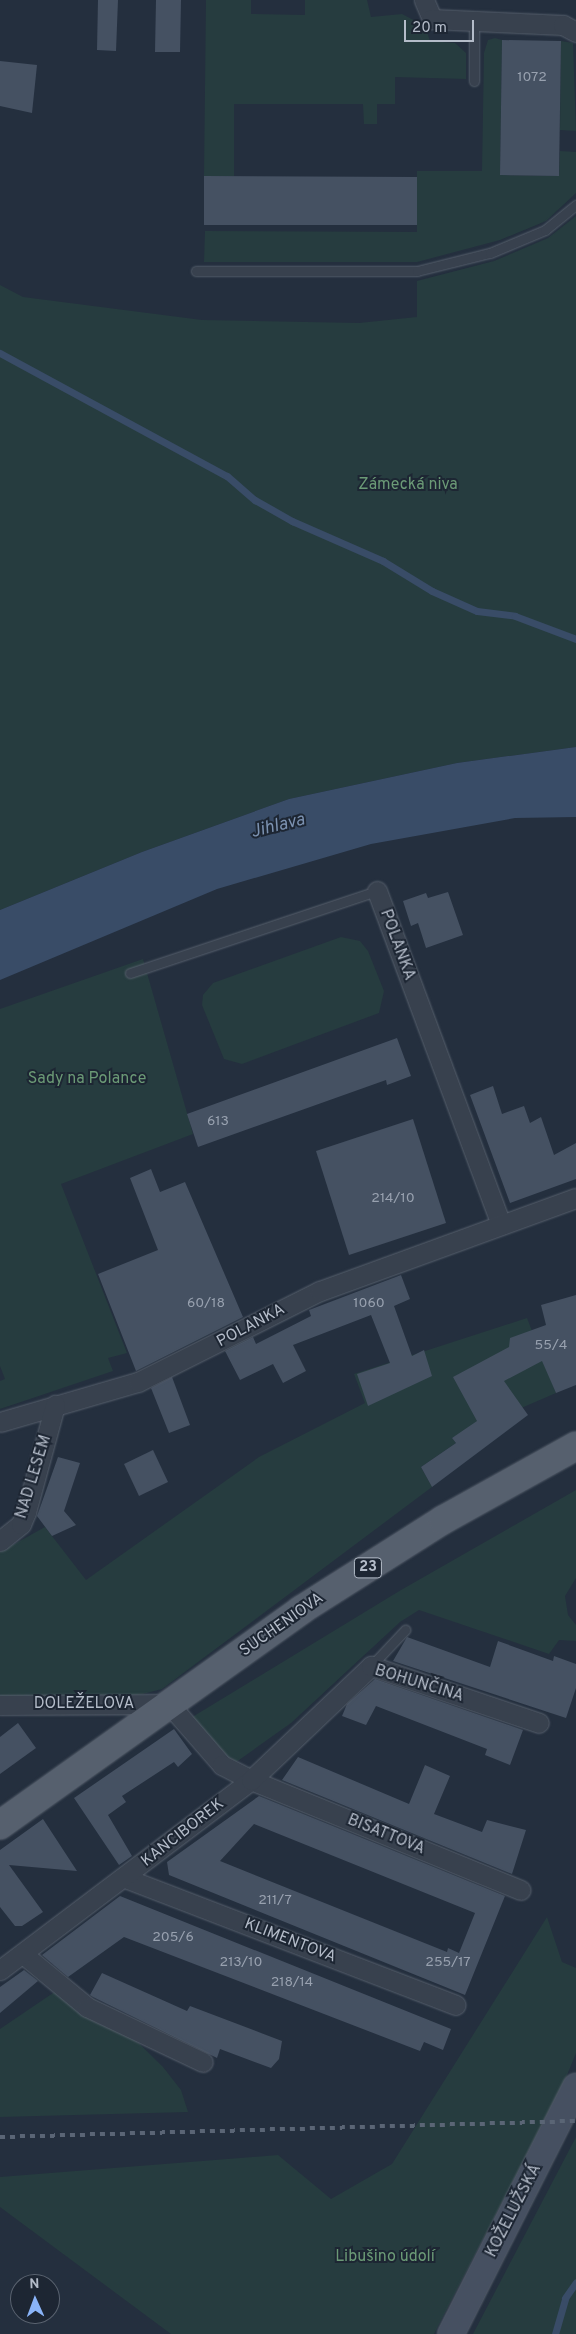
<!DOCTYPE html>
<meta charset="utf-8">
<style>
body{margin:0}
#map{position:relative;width:576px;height:2334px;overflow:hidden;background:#242f3e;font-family:Overpass,sans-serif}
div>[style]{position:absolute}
.green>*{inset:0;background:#263c3f}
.water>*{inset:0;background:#394c67}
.stream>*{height:7px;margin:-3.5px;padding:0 3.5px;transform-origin:3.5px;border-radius:3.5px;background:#394c67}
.building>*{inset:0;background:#455162}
.roads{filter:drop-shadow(0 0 1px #565f6c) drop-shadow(0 0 1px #565f6c)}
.lane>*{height:9px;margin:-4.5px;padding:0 4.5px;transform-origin:4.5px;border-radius:4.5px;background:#38414e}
.street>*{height:19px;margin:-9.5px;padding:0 9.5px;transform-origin:9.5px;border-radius:9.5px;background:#38414e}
.secondary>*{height:26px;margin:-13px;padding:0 13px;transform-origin:13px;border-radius:13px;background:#465061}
.primary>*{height:28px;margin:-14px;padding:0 14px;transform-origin:14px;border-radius:14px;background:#56606e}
.rail>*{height:4px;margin-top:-2px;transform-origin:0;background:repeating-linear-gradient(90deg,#5a6575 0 5px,transparent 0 10px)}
span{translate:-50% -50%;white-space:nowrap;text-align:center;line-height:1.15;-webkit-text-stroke:4px #1d2633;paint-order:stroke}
.number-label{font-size:14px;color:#98a1af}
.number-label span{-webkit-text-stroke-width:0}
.shield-label span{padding:1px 4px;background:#1d2633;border:1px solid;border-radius:4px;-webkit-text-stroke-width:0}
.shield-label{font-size:15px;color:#b4bcc9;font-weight:700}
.park-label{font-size:16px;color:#6b9a76}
.street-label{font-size:16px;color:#b4bcc9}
.water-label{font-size:18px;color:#7c92b1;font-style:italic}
.north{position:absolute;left:10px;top:2274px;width:50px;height:50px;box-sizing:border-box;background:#1d2633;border:1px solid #59626f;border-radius:50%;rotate:358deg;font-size:14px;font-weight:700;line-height:20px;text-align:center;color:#b4bcc9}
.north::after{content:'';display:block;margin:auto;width:18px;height:22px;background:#8ab4f8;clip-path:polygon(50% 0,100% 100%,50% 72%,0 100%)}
.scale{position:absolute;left:404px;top:20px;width:70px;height:22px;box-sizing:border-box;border:2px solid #b4bcc9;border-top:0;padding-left:6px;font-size:15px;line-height:18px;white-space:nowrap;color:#b4bcc9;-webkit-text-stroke:4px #1d2633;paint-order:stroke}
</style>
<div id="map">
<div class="green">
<i style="clip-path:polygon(206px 0,251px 0,251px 14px,305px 15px,305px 0,367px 0,371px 17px,402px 14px,425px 26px,430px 41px,455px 43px,466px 53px,466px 79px,395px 77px,395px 104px,377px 104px,377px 124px,364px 124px,363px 104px,234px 104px,234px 176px,204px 176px)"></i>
<i style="clip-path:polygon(495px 38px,502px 40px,500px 175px,559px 176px,560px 151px,576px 152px,576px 193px,546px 221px,500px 240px,417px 262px,204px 262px,205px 231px,417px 232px,417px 171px,482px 171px,484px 53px,488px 40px)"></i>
<i style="clip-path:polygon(561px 41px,573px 43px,576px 131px,560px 130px)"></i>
<i style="clip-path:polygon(576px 216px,576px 747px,457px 763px,289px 799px,142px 852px,0 910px,0 285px,23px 297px,202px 320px,359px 323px,417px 317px,417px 281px,494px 261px,548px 238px)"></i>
<i style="clip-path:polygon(341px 937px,360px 941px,368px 951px,384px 991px,379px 1013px,242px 1064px,224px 1059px,202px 1005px,203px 995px,213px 983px)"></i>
<i style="clip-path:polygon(143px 959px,193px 1134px,61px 1184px,127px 1353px,108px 1358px,113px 1371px,0 1409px,0 1381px,5px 1379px,0 1366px,0 1009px)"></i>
<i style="clip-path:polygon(527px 1318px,556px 1393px,452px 1438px,456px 1443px,421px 1467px,432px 1487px,162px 1689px,139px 1695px,0 1697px,0 1552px,45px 1527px,86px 1580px,259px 1457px,365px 1403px,354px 1374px)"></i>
<i style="clip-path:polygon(576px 1490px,576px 1578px,565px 1596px,568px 1615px,576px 1625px,576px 1641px,559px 1640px,549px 1654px,419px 1610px,400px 1622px,291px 1723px,225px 1770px,189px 1719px,401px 1590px)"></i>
<i style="clip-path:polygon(547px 1917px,562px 1962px,576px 1968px,576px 2053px,565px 2080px,434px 2334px,171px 2334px,0 2207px,0 2177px,278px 2155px,331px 2199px,392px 2164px)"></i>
<i style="clip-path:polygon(56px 1991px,103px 2008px,163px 2067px,181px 2090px,188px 2112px,0 2117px,0 2029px)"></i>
<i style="clip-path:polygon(576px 2137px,576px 2334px,473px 2334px,542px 2202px)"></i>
</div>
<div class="water">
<i style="clip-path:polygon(576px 747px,576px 817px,515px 818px,371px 844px,217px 889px,0 980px,0 910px,142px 852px,289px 799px,457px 763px)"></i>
</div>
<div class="stream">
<i style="left:0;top:353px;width:258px;rotate:28.5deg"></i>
<i style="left:227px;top:476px;width:37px;rotate:41deg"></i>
<i style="left:255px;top:500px;width:43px;rotate:29.6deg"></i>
<i style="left:292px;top:521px;width:99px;rotate:23.7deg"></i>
<i style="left:383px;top:561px;width:57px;rotate:31.5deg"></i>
<i style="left:432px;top:591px;width:49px;rotate:24deg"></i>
<i style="left:477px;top:611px;width:38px;rotate:7deg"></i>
<i style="left:515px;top:616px;width:65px;rotate:20.7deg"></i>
<i style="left:555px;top:2334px;width:37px;rotate:-74deg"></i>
<i style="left:565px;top:2298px;width:19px;rotate:-55deg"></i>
</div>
<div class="building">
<i style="clip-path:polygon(98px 0,118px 0,116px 51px,97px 50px)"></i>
<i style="clip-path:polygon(156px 0,181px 0,180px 52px,155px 52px)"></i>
<i style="clip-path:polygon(502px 40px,561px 41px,559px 176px,500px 175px)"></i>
<i style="clip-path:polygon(0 61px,37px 65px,32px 113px,0 106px)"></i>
<i style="clip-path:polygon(204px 176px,417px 177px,417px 225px,204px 225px)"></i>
<i style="clip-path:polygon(448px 892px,463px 935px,426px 948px,418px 923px,411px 926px,403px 901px,426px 893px,428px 898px)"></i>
<i style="clip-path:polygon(397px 1038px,411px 1076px,387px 1085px,386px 1080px,198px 1147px,187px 1114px)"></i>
<i style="clip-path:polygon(493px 1086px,502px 1114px,524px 1106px,530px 1123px,541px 1117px,554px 1155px,576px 1143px,576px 1179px,510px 1203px,470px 1095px)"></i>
<i style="clip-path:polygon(413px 1119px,446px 1223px,349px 1255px,316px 1151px)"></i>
<i style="clip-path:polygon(151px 1169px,160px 1192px,185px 1182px,243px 1317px,136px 1371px,98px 1274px,158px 1250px,130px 1178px)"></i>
<i style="clip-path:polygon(401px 1275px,410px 1299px,394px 1306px,412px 1356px,424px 1350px,432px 1376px,368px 1406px,357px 1374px,390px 1363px,371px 1315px,293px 1345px,306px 1371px,283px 1383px,273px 1364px,240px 1380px,225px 1351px,253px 1337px,256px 1344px,311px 1316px,309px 1310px)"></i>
<i style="clip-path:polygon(576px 1295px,576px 1385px,556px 1393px,542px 1361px,504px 1381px,528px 1415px,432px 1487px,421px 1467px,456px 1443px,452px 1438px,477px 1421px,453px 1377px,509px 1347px,510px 1338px,546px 1325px,541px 1305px)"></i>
<i style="clip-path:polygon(172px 1377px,190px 1425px,169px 1433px,151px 1388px)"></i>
<i style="clip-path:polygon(153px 1450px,168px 1482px,139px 1496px,124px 1464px)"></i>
<i style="clip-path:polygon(58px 1457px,80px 1463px,64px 1511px,76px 1525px,52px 1536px,37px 1516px)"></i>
<i style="clip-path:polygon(407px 1637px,490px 1667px,498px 1641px,553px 1661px,554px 1656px,576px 1664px,576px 1688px,566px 1718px,393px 1661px)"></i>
<i style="clip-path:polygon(375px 1679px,523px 1730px,510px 1765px,485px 1755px,487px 1749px,376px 1706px,366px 1725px,342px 1716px,347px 1704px)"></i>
<i style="clip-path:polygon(18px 1723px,36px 1748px,0 1774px,0 1737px)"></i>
<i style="clip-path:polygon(174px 1729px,192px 1754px,178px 1767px,174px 1762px,122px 1796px,126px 1802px,108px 1815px,132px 1856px,119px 1865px,74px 1798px)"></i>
<i style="clip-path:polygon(298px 1757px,409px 1804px,425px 1765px,450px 1776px,434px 1814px,482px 1832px,487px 1820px,526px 1830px,512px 1874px,282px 1780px)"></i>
<i style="clip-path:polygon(evenodd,259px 1796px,505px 1896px,465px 1995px,169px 1875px,167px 1862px,259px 1796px,254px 1824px,475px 1913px,459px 1953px,448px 1948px,447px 1952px,220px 1861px,254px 1824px)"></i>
<i style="clip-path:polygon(43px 1819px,77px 1871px,9px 1865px,43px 1912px,22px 1926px,15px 1926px,0 1907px,0 1850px)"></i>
<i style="clip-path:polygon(120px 1896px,451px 2029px,443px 2050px,424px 2042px,420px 2051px,124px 1937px,68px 1977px,42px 1955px)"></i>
<i style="clip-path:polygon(24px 1970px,38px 1981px,0 2013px,0 1987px)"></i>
<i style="clip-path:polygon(102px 1973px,187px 2011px,190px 2006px,282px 2041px,279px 2059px,271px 2068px,220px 2049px,217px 2058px,213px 2056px,93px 1997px,90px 1995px)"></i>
</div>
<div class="roads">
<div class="lane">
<i style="left:474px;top:24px;width:57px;rotate:90deg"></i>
<i style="left:196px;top:271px;width:221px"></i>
<i style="left:417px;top:271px;width:75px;rotate:-13.9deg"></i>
<i style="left:490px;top:253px;width:60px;rotate:-22.7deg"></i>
<i style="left:545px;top:230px;width:40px;rotate:-39deg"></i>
<i style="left:130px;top:973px;width:260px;rotate:-18.4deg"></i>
<i style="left:371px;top:1666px;width:50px;rotate:-46.6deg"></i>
</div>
<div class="street">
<i style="left:424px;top:0;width:21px;rotate:67deg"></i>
<i style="left:432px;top:19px;width:131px;rotate:2.6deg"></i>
<i style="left:563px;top:25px;width:15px;rotate:28deg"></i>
<i style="left:377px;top:891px;width:356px;rotate:69.6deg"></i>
<i style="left:0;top:1422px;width:144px;rotate:-16.2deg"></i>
<i style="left:138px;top:1382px;width:203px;rotate:-26.6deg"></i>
<i style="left:320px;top:1291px;width:272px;rotate:-20deg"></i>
<i style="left:0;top:1541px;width:27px;rotate:-39deg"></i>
<i style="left:21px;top:1524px;width:13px;rotate:-67deg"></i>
<i style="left:26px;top:1512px;width:111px;rotate:-74.8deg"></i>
<i style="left:169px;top:1704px;width:81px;rotate:49deg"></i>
<i style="left:222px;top:1765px;width:33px;rotate:27deg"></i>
<i style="left:251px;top:1780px;width:291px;rotate:22.2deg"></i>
<i style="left:0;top:1705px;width:169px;rotate:-0.3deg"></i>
<i style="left:125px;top:1878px;width:354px;rotate:21deg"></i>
<i style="left:23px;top:1954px;width:83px;rotate:39.6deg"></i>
<i style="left:87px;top:2007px;width:128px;rotate:25.4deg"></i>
<i style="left:0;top:1970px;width:315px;rotate:-37.1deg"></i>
<i style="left:251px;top:1780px;width:166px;rotate:-43.5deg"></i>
<i style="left:371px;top:1666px;width:177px;rotate:18.7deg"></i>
</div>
<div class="secondary">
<i style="left:451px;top:2334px;width:277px;rotate:-63.2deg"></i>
</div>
<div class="primary">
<i style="left:0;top:1825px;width:370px;rotate:-35.5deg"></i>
<i style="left:301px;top:1610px;width:168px;rotate:-32.4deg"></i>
<i style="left:443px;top:1520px;width:152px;rotate:-29.1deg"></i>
</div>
</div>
<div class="rail">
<i style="left:0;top:2137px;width:576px;rotate:-1.59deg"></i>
</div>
<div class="number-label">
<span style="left:532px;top:78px">1072</span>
<span style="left:218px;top:1122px">613</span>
<span style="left:393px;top:1199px">214/10</span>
<span style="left:206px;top:1304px">60/18</span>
<span style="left:369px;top:1304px">1060</span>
<span style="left:551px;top:1346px">55/4</span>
<span style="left:275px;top:1901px">211/7</span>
<span style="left:173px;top:1938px">205/6</span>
<span style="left:241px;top:1963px">213/10</span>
<span style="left:448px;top:1963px">255/17</span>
<span style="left:292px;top:1983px">218/14</span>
</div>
<div class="shield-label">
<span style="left:368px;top:1568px">23</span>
</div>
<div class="park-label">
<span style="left:408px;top:485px">Zámecká niva</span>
<span style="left:87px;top:1079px">Sady na Polance</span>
<span style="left:385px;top:2257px">Libušino údolí</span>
</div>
<div class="street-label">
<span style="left:397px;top:945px;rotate:70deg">POLANKA</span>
<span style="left:251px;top:1326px;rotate:-28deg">POLANKA</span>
<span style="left:34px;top:1477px;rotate:-73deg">NAD LESEM</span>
<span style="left:282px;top:1625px;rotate:-35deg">SUCHENIOVA</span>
<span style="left:419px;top:1684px;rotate:17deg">BOHUNČINA</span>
<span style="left:84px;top:1704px">DOLEŽELOVA</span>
<span style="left:183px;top:1833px;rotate:-38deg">KANCIBOREK</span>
<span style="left:386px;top:1835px;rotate:22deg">BISATTOVA</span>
<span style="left:290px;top:1941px;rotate:21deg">KLIMENTOVA</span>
<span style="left:514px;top:2211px;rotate:-63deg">KOŽELUŽSKÁ</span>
</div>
<div class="water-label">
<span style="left:278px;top:827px;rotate:-14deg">Jihlava</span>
</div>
<div class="north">N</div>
<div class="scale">20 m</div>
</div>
